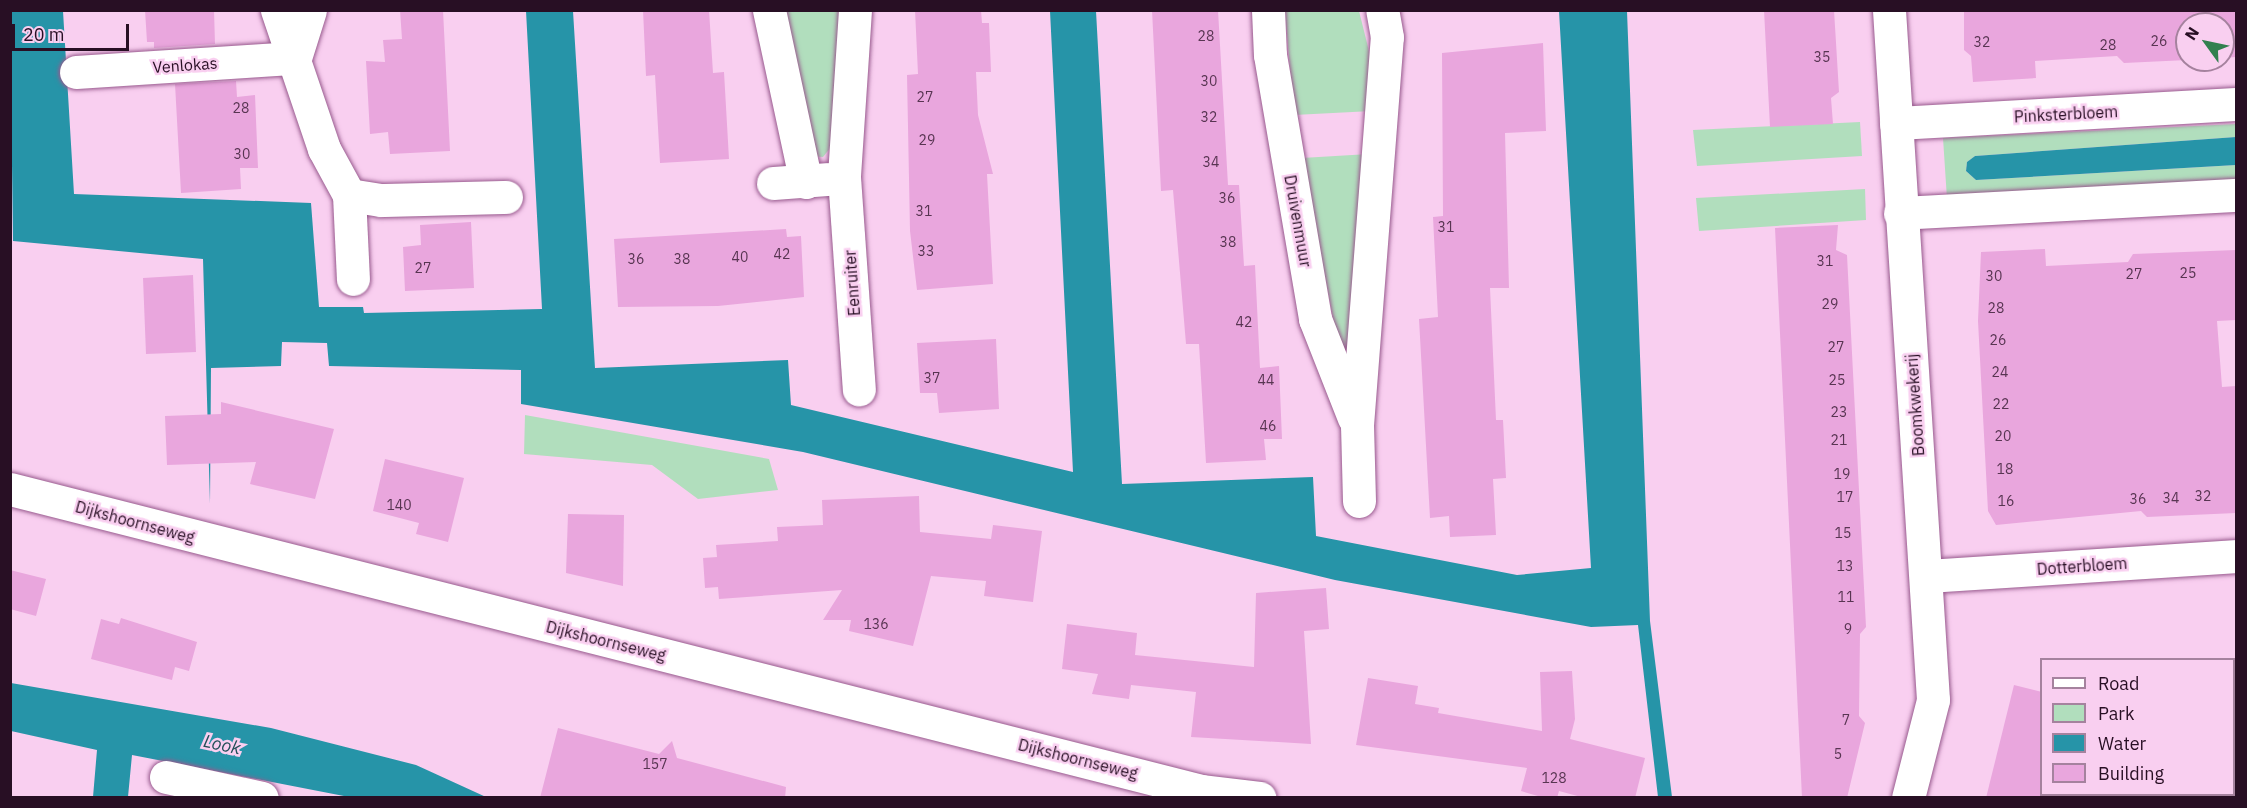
<!DOCTYPE html>
<style>
body{margin:0}
#map{position:relative;width:2247px;height:808px;overflow:hidden;background:#f9cff0;font-family:"IBM Plex Sans",sans-serif}
div>[style]{position:absolute}
.green>*{inset:0;background:#b1debd}
.water>*{inset:0;background:#2694a8}
.building>*{inset:0;background:#e9a6dd}
.roads{filter:drop-shadow(0 0 2px #985a8e) drop-shadow(0 0 2px #985a8e)}
.minor>*{height:33px;margin:-16.5px;padding:0 16.5px;transform-origin:16.5px;border-radius:16.5px;background:#fff}
span{translate:-50% -50%;white-space:nowrap;text-align:center;line-height:1.15;-webkit-text-stroke:5px #f9cff0;paint-order:stroke}
.number-label{font-size:14px;color:#583552}
.number-label span{-webkit-text-stroke-width:0}
.street-label{font-size:16px;color:#280f24}
.water-label{font-size:18px;color:#224f58;font-style:italic}
.frame{position:absolute;inset:0;border:12px solid #280f24;pointer-events:none}
.legend{position:absolute;left:2040px;top:658px;width:195px;height:138px;box-sizing:border-box;background:#f9cff0;border:2px solid #a5829e;margin:0;padding:8px 10px;list-style:none;font-size:18px;color:#280f24}
.legend li{display:flex;align-items:center;gap:12px;height:30px}
.legend b{width:30px;border:2px solid #a5829e}
.north{position:absolute;left:2175px;top:12px;width:60px;height:60px;box-sizing:border-box;background:#f9cff0;border:2px solid #a5829e;border-radius:50%;rotate:303deg;font-size:16px;font-weight:700;line-height:24px;text-align:center;color:#280f24}
.north::after{content:'';display:block;margin:auto;width:21px;height:27px;background:#32804f;clip-path:polygon(50% 0,100% 100%,50% 72%,0 100%)}
.scale{position:absolute;left:12px;top:24px;width:117px;height:27px;box-sizing:border-box;border:3px solid #280f24;border-top:0;padding-left:8px;font-size:18px;line-height:21px;white-space:nowrap;color:#280f24;-webkit-text-stroke:4px #f9cff0;paint-order:stroke}
</style>
<div id="map">
<div class="green">
<i style="clip-path:polygon(780px 11px,843px 11px,831px 147px,823px 157px,811px 156px)"></i>
<i style="clip-path:polygon(1285px 11px,1359px 11px,1373px 67px,1372px 111px,1294px 115px)"></i>
<i style="clip-path:polygon(1860px 122px,1862px 156px,1697px 166px,1693px 130px)"></i>
<i style="clip-path:polygon(2236px 124px,2236px 137px,1975px 156px,1967px 162px,1966px 171px,1976px 180px,2236px 165px,2236px 183px,1947px 199px,1943px 138px)"></i>
<i style="clip-path:polygon(1369px 154px,1349px 365px,1342px 364px,1302px 158px)"></i>
<i style="clip-path:polygon(1865px 189px,1866px 220px,1699px 231px,1696px 198px)"></i>
<i style="clip-path:polygon(525px 415px,769px 459px,778px 490px,698px 499px,652px 465px,524px 454px)"></i>
</div>
<div class="water">
<i style="clip-path:polygon(10px 11px,63px 11px,74px 194px,311px 203px,319px 307px,363px 307px,364px 313px,542px 309px,526px 11px,573px 11px,595px 368px,788px 360px,791px 405px,1073px 472px,1050px 11px,1096px 11px,1122px 484px,1313px 477px,1316px 536px,1517px 575px,1591px 568px,1559px 11px,1627px 11px,1650px 621px,1672px 797px,1658px 797px,1638px 625px,1591px 627px,1335px 580px,803px 452px,521px 404px,521px 370px,329px 366px,327px 343px,282px 342px,281px 366px,211px 368px,210px 504px,203px 259px,13px 241px)"></i>
<i style="clip-path:polygon(2236px 137px,2236px 165px,1976px 180px,1966px 171px,1967px 162px,1975px 156px)"></i>
<i style="clip-path:polygon(11px 683px,271px 728px,416px 765px,486px 797px,349px 797px,132px 755px,128px 797px,93px 797px,97px 750px,11px 731px)"></i>
</div>
<div class="building">
<i style="clip-path:polygon(145px 10px,214px 10px,215px 44px,154px 48px,154px 42px,147px 42px)"></i>
<i style="clip-path:polygon(400px 10px,443px 10px,450px 151px,390px 154px,388px 132px,370px 134px,366px 61px,385px 62px,383px 40px,402px 39px)"></i>
<i style="clip-path:polygon(643px 10px,709px 10px,713px 73px,724px 72px,729px 159px,660px 163px,655px 75px,646px 76px)"></i>
<i style="clip-path:polygon(915px 10px,981px 10px,982px 23px,989px 23px,991px 72px,976px 72px,978px 115px,993px 174px,987px 174px,993px 284px,917px 290px,910px 231px,907px 75px,918px 74px)"></i>
<i style="clip-path:polygon(1152px 10px,1218px 10px,1228px 185px,1239px 185px,1244px 266px,1255px 265px,1260px 368px,1279px 366px,1282px 439px,1264px 439px,1266px 460px,1206px 463px,1199px 344px,1186px 344px,1173px 190px,1161px 191px)"></i>
<i style="clip-path:polygon(1764px 10px,1834px 10px,1839px 92px,1831px 98px,1833px 124px,1770px 127px)"></i>
<i style="clip-path:polygon(1964px 10px,2236px 10px,2236px 57px,2223px 58px,2223px 24px,2187px 24px,2187px 60px,2124px 63px,2117px 56px,2035px 61px,2036px 78px,1973px 82px,1971px 56px,1964px 50px)"></i>
<i style="clip-path:polygon(1543px 43px,1546px 131px,1505px 133px,1509px 288px,1490px 288px,1496px 420px,1503px 420px,1506px 478px,1493px 479px,1496px 535px,1450px 537px,1449px 516px,1430px 518px,1419px 319px,1438px 317px,1433px 217px,1443px 216px,1442px 53px)"></i>
<i style="clip-path:polygon(236px 81px,237px 97px,255px 95px,258px 168px,240px 168px,241px 189px,181px 193px,175px 84px)"></i>
<i style="clip-path:polygon(471px 222px,474px 288px,405px 291px,403px 247px,421px 245px,420px 225px)"></i>
<i style="clip-path:polygon(1838px 225px,1836px 250px,1847px 255px,1866px 627px,1860px 634px,1859px 716px,1865px 723px,1847px 798px,1802px 798px,1775px 228px)"></i>
<i style="clip-path:polygon(786px 229px,787px 237px,801px 236px,804px 297px,718px 306px,618px 307px,614px 239px)"></i>
<i style="clip-path:polygon(2045px 249px,2046px 266px,2128px 262px,2133px 254px,2236px 250px,2236px 320px,2217px 321px,2222px 387px,2236px 386px,2236px 513px,2147px 517px,2141px 511px,1996px 525px,1988px 511px,1978px 321px,1981px 252px)"></i>
<i style="clip-path:polygon(193px 275px,196px 352px,146px 354px,143px 278px)"></i>
<i style="clip-path:polygon(996px 339px,999px 409px,939px 413px,937px 393px,920px 393px,917px 343px)"></i>
<i style="clip-path:polygon(221px 402px,334px 429px,315px 499px,250px 484px,256px 462px,167px 465px,165px 416px,221px 414px)"></i>
<i style="clip-path:polygon(385px 459px,464px 478px,448px 542px,416px 534px,419px 523px,373px 511px)"></i>
<i style="clip-path:polygon(919px 496px,920px 532px,991px 539px,993px 525px,1042px 531px,1033px 602px,984px 596px,986px 581px,931px 576px,913px 646px,849px 631px,851px 620px,823px 620px,842px 590px,719px 599px,718px 587px,705px 588px,703px 558px,717px 557px,716px 545px,778px 541px,777px 527px,823px 525px,822px 500px)"></i>
<i style="clip-path:polygon(568px 514px,624px 515px,623px 586px,566px 573px)"></i>
<i style="clip-path:polygon(10px 570px,46px 579px,36px 616px,10px 609px)"></i>
<i style="clip-path:polygon(1326px 588px,1329px 629px,1304px 631px,1311px 744px,1191px 737px,1196px 692px,1131px 685px,1129px 699px,1092px 694px,1098px 674px,1062px 669px,1067px 624px,1137px 633px,1135px 655px,1254px 667px,1256px 593px)"></i>
<i style="clip-path:polygon(121px 618px,197px 642px,189px 671px,175px 667px,172px 680px,91px 659px,101px 619px,119px 624px)"></i>
<i style="clip-path:polygon(1572px 671px,1575px 719px,1570px 739px,1645px 758px,1635px 798px,1585px 798px,1559px 791px,1557px 798px,1545px 798px,1521px 791px,1527px 768px,1356px 745px,1368px 678px,1418px 686px,1415px 704px,1439px 708px,1438px 713px,1542px 731px,1540px 672px)"></i>
<i style="clip-path:polygon(2014px 685px,2042px 692px,2042px 798px,1986px 798px)"></i>
<i style="clip-path:polygon(558px 728px,659px 754px,672px 741px,677px 758px,786px 787px,785px 798px,540px 798px)"></i>
</div>
<div class="roads">
<div class="minor">
<i style="left:277px;top:10px;width:147px;rotate:71.3deg"></i>
<i style="left:324px;top:149px;width:52px;rotate:61.5deg"></i>
<i style="left:349px;top:195px;width:32px;rotate:9deg"></i>
<i style="left:381px;top:200px;width:125px;rotate:-1.4deg"></i>
<i style="left:769px;top:10px;width:176px;rotate:77.9deg"></i>
<i style="left:855px;top:10px;width:167px;rotate:93.8deg"></i>
<i style="left:844px;top:177px;width:213px;rotate:86deg"></i>
<i style="left:1268px;top:10px;width:45px;rotate:87.5deg"></i>
<i style="left:1270px;top:55px;width:268px;rotate:80.3deg"></i>
<i style="left:1315px;top:319px;width:106px;rotate:68.5deg"></i>
<i style="left:1889px;top:10px;width:691px;rotate:86.35deg"></i>
<i style="left:1933px;top:700px;width:101px;rotate:104.3deg"></i>
<i style="left:76px;top:72px;width:219px;rotate:-3.7deg"></i>
<i style="left:295px;top:58px;width:50px;rotate:-72.6deg"></i>
<i style="left:1896px;top:123px;width:341px;rotate:-3.2deg"></i>
<i style="left:773px;top:183px;width:54px;rotate:-4.2deg"></i>
<i style="left:349px;top:195px;width:84px;rotate:87.3deg"></i>
<i style="left:1900px;top:213px;width:336px;rotate:-3.1deg"></i>
<i style="left:10px;top:489px;width:1230px;rotate:14.22deg"></i>
<i style="left:1202px;top:791px;width:58px;rotate:6.9deg"></i>
<i style="left:1359px;top:501px;width:76px;rotate:-91.5deg"></i>
<i style="left:1357px;top:425px;width:389px;rotate:-85.6deg"></i>
<i style="left:1387px;top:37px;width:27px;rotate:-100deg"></i>
<i style="left:1928px;top:576px;width:309px;rotate:-3.7deg"></i>
<i style="left:166px;top:777px;width:98px;rotate:12.3deg"></i>
</div>
</div>
<div class="number-label">
<span style="left:1206px;top:36px">28</span>
<span style="left:2159px;top:41px">26</span>
<span style="left:1982px;top:42px">32</span>
<span style="left:2108px;top:45px">28</span>
<span style="left:1822px;top:57px">35</span>
<span style="left:1209px;top:81px">30</span>
<span style="left:925px;top:97px">27</span>
<span style="left:241px;top:108px">28</span>
<span style="left:1209px;top:117px">32</span>
<span style="left:927px;top:140px">29</span>
<span style="left:242px;top:154px">30</span>
<span style="left:1211px;top:162px">34</span>
<span style="left:1227px;top:198px">36</span>
<span style="left:924px;top:211px">31</span>
<span style="left:1446px;top:227px">31</span>
<span style="left:1228px;top:242px">38</span>
<span style="left:926px;top:251px">33</span>
<span style="left:782px;top:254px">42</span>
<span style="left:740px;top:257px">40</span>
<span style="left:636px;top:259px">36</span>
<span style="left:682px;top:259px">38</span>
<span style="left:1825px;top:261px">31</span>
<span style="left:423px;top:268px">27</span>
<span style="left:2188px;top:273px">25</span>
<span style="left:2134px;top:274px">27</span>
<span style="left:1994px;top:276px">30</span>
<span style="left:1830px;top:304px">29</span>
<span style="left:1996px;top:308px">28</span>
<span style="left:1244px;top:322px">42</span>
<span style="left:1998px;top:340px">26</span>
<span style="left:1836px;top:347px">27</span>
<span style="left:2000px;top:372px">24</span>
<span style="left:932px;top:378px">37</span>
<span style="left:1266px;top:380px">44</span>
<span style="left:1837px;top:380px">25</span>
<span style="left:2001px;top:404px">22</span>
<span style="left:1839px;top:412px">23</span>
<span style="left:1268px;top:426px">46</span>
<span style="left:2003px;top:436px">20</span>
<span style="left:1839px;top:440px">21</span>
<span style="left:2005px;top:469px">18</span>
<span style="left:1842px;top:474px">19</span>
<span style="left:2203px;top:496px">32</span>
<span style="left:1845px;top:497px">17</span>
<span style="left:2171px;top:498px">34</span>
<span style="left:2138px;top:499px">36</span>
<span style="left:2006px;top:501px">16</span>
<span style="left:399px;top:505px">140</span>
<span style="left:1843px;top:533px">15</span>
<span style="left:1845px;top:566px">13</span>
<span style="left:1846px;top:597px">11</span>
<span style="left:876px;top:624px">136</span>
<span style="left:1848px;top:629px">9</span>
<span style="left:1846px;top:720px">7</span>
<span style="left:1838px;top:754px">5</span>
<span style="left:655px;top:764px">157</span>
<span style="left:1554px;top:778px">128</span>
</div>
<div class="street-label">
<span style="left:185px;top:65px;rotate:-4deg">Venlokas</span>
<span style="left:2066px;top:114px;rotate:-3deg">Pinksterbloem</span>
<span style="left:1298px;top:221px;rotate:80deg">Druivenmuur</span>
<span style="left:852px;top:283px;rotate:-94deg">Eenruiter</span>
<span style="left:1915px;top:405px;rotate:-94deg">Boomkwekerij</span>
<span style="left:135px;top:522px;rotate:15deg">Dijkshoornseweg</span>
<span style="left:2082px;top:566px;rotate:-4deg">Dotterbloem</span>
<span style="left:606px;top:641px;rotate:14deg">Dijkshoornseweg</span>
<span style="left:1078px;top:759px;rotate:14deg">Dijkshoornseweg</span>
</div>
<div class="water-label">
<span style="left:222px;top:745px;rotate:12deg">Look</span>
</div>
<div class="frame"></div>
<ul class="legend">
<li><b style="height:8px;background:#fff"></b>Road</li>
<li><b style="height:16px;background:#b1debd"></b>Park</li>
<li><b style="height:16px;background:#2694a8"></b>Water</li>
<li><b style="height:16px;background:#e9a6dd"></b>Building</li>
</ul>
<div class="north">N</div>
<div class="scale">20 m</div>
</div>
